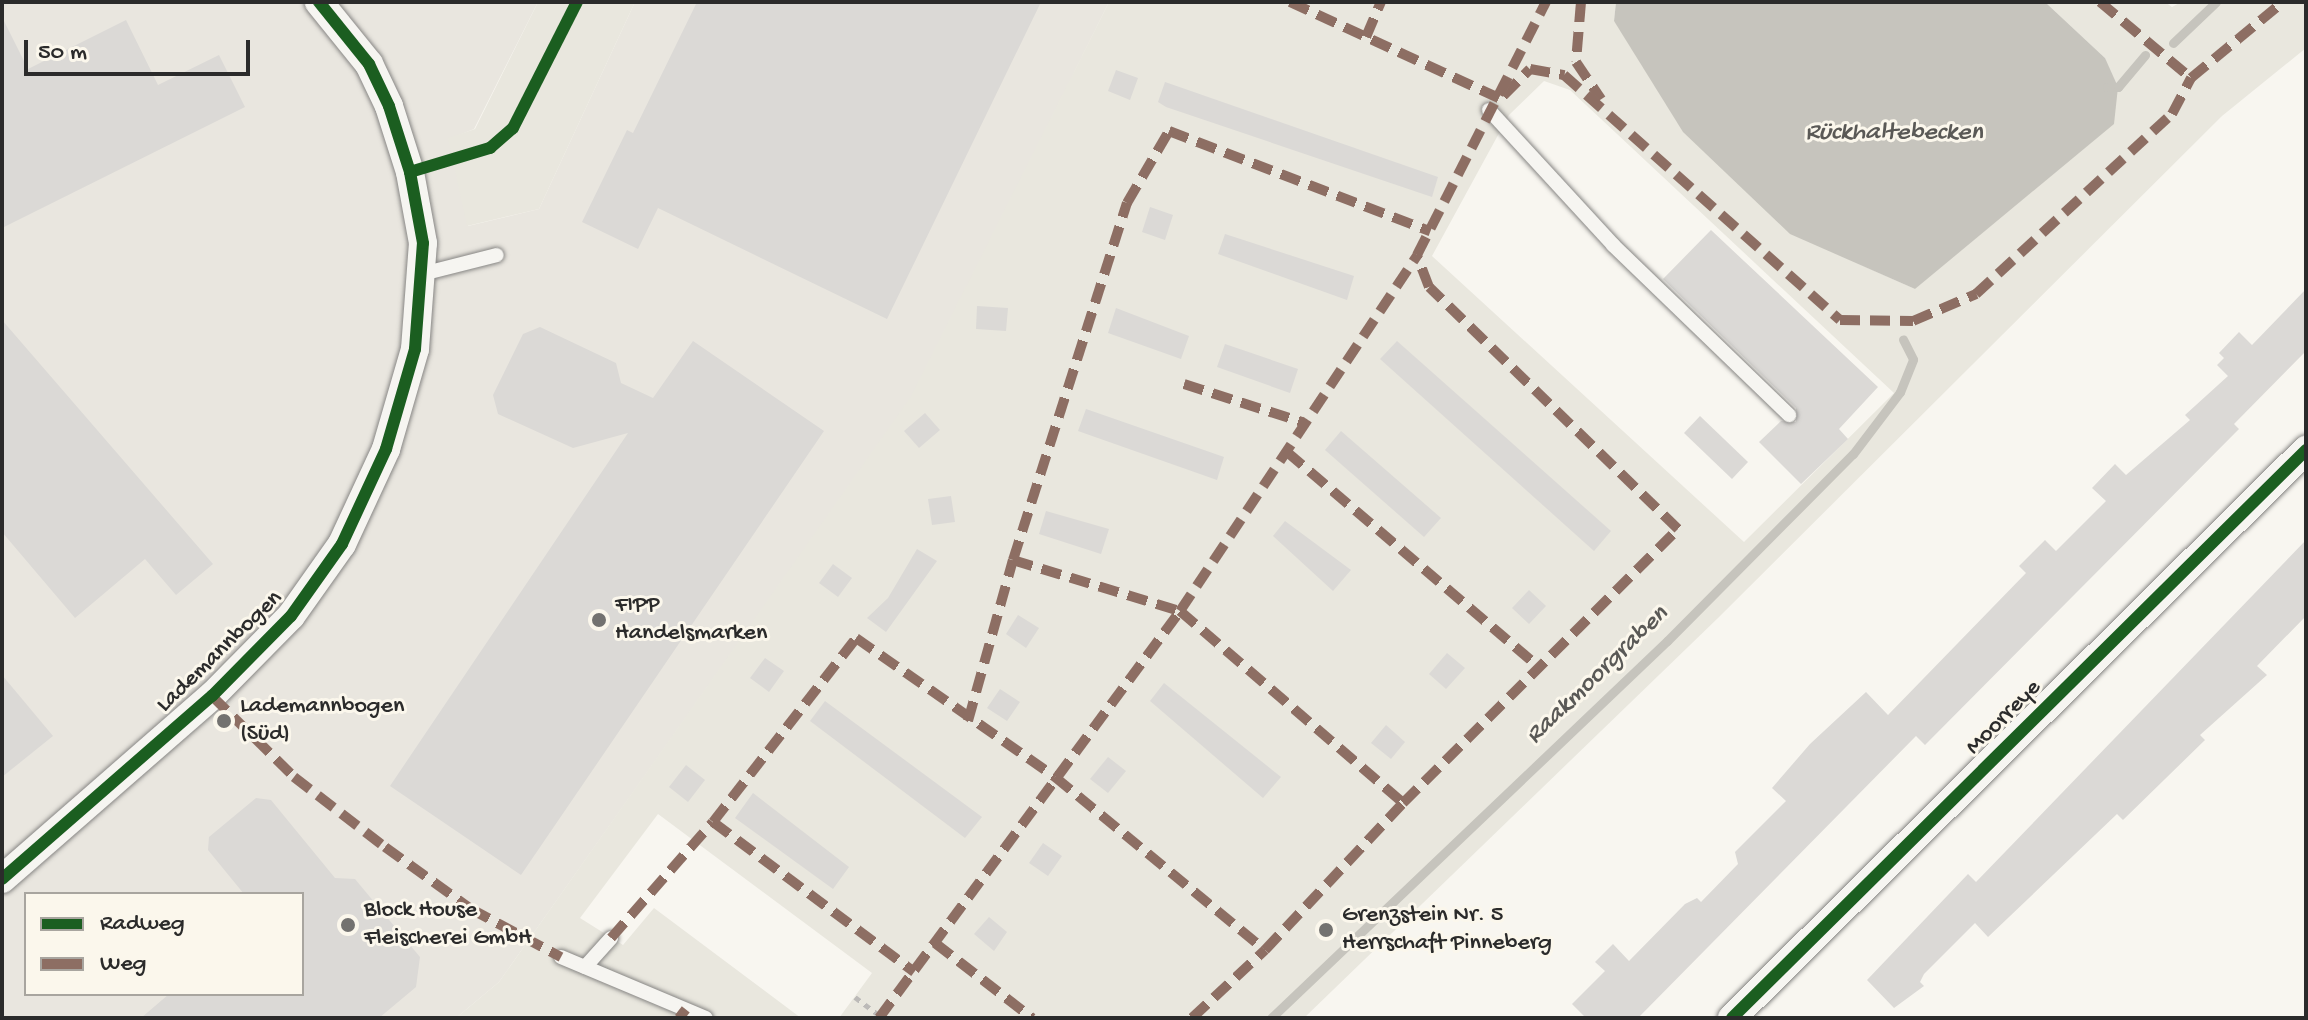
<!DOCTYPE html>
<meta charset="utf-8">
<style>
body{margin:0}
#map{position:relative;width:2308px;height:1020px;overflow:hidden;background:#f8f6f0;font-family:"Gochi Hand",sans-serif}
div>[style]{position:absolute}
.built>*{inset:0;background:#e9e6df}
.green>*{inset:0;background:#e9e7de}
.water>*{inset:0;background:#c6c4bd}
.stream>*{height:9px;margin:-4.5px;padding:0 4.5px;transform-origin:4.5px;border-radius:4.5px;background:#c6c4bd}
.building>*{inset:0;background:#dbd9d6}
.path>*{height:5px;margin-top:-2.5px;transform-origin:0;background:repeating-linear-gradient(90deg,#bcbab8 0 6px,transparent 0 12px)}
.roads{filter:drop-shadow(0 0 2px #878684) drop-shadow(0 0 2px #878684)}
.service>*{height:14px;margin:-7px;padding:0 7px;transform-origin:7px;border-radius:7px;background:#f6f5f1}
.minor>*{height:28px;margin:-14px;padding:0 14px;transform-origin:14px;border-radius:14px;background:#f6f5f1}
.quiet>*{height:10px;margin-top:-5px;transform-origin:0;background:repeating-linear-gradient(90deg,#8d6e63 0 20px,transparent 0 30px)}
.cycleway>*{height:12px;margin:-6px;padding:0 6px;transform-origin:6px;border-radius:6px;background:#1b5e20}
.dots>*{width:22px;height:22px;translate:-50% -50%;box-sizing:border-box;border:4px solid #fbf7ec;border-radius:50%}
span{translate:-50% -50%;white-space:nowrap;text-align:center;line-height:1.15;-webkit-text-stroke:6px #fbf7ec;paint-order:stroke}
.poi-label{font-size:24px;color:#2b2b2b}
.left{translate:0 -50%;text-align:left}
.street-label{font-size:24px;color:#2b2b2b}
.water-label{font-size:26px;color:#5a5956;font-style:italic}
.frame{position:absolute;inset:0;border:4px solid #2b2b2b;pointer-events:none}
.legend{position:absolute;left:24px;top:892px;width:280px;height:104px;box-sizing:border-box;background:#fbf7ec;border:2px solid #a8a59f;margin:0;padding:10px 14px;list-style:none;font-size:24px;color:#2b2b2b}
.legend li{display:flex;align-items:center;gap:16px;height:40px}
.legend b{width:40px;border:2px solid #a8a59f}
.scale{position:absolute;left:24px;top:40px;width:226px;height:36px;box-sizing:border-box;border:4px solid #2b2b2b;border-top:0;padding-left:10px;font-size:24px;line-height:28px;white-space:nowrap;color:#2b2b2b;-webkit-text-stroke:6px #fbf7ec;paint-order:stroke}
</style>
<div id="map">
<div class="built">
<i style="clip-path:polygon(evenodd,2px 2px,538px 2px,474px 129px,449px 139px,468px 226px,539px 209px,635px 2px,1109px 2px,915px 393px,499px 982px,456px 1018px,2px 1018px,2px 2px,26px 894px,302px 894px,302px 994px,26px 994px,26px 894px)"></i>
</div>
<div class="green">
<i style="clip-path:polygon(538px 2px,635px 2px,539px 209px,467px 226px,448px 138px,475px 129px)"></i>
<i style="clip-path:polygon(evenodd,1109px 2px,1616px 2px,1614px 21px,1859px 264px,1915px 289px,2105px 58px,2045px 2px,2165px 2px,2172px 7px,2181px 2px,2306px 2px,2306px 48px,2222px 116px,1718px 618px,1304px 1018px,839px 1018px,872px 973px,658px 814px,580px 918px,623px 945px,654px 908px,801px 1018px,456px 1018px,499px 982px,910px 398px,1109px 2px,1544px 81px,1570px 90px,1894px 393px,1744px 542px,1432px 256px,1509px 115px,1544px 81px)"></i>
</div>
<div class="water">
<i style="clip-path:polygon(1616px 2px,2045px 2px,2105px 58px,2118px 87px,2114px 124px,1915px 289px,1790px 234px,1683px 132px,1614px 21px)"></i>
</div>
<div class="stream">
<i style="left:2173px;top:43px;width:59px;rotate:-43.6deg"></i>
<i style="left:2107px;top:87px;width:11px"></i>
<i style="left:2118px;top:87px;width:42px;rotate:-49.8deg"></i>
<i style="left:1271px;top:1018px;width:547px;rotate:-43.59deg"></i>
<i style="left:1667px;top:641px;width:264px;rotate:-45.2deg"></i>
<i style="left:1853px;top:454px;width:78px;rotate:-52.8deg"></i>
<i style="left:1900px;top:392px;width:35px;rotate:-68deg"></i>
<i style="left:1913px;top:359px;width:22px;rotate:-117deg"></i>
</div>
<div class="building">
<i style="clip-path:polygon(697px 2px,1041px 2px,887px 319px,658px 208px,638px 249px,582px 222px,627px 130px,633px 133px)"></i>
<i style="clip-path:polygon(2px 17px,28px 69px,126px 20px,158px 85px,219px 55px,245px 107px,2px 228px)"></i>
<i style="clip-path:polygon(1116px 70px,1138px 78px,1130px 100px,1108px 91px)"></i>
<i style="clip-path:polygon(1165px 82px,1438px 177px,1432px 197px,1166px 107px,1158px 102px)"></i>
<i style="clip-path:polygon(1150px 207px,1173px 215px,1165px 240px,1142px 232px)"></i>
<i style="clip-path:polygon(1711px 230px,1878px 387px,1839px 429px,1848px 439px,1801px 484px,1759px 442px,1781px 421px,1796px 422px,1796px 408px,1663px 279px)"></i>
<i style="clip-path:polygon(1225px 234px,1354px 276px,1347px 300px,1218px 254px)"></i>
<i style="clip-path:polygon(2306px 289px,2306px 351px,2234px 424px,2239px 429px,1925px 745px,1916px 736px,1638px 1018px,1586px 1018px,1572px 1004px,1605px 971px,1595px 962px,1613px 944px,1629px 961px,1685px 904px,1697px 898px,1701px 902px,1738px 864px,1735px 852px,1786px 801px,1772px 788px,1810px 744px,1866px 692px,1888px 715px,2026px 573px,2019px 566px,2045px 540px,2056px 551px,2106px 501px,2092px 488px,2115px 464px,2126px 475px,2190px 420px,2185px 415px,2228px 376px,2217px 365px,2224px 358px,2219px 353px,2239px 332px,2252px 345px)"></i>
<i style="clip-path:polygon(977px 306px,1008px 308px,1006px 331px,976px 329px)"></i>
<i style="clip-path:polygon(1116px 308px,1189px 336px,1181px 359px,1108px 333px)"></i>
<i style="clip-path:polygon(2px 320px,213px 564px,176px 595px,145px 559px,75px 618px,2px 532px)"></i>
<i style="clip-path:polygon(540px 327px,616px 363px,621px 383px,653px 398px,693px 341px,824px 431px,521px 875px,390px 786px,628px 433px,573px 448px,498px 414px,493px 395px,523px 334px)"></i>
<i style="clip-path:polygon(1397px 341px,1611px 531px,1594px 551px,1380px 359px)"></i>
<i style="clip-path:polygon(1225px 344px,1298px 369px,1290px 393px,1217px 367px)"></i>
<i style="clip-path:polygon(1086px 409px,1224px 457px,1217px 480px,1078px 431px)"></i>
<i style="clip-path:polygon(925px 413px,940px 430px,919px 448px,904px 431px)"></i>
<i style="clip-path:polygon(1700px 416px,1748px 462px,1732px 479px,1684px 433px)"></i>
<i style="clip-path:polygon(1341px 431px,1441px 518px,1424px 537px,1325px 450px)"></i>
<i style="clip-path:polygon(951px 496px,955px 522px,932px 525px,928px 499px)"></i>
<i style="clip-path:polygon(1046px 511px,1109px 529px,1101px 554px,1039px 534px)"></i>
<i style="clip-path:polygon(1285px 521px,1351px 570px,1333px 591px,1273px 536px)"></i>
<i style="clip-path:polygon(2306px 540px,2306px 616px,2257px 666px,2267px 675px,2200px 735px,2205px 740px,2123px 820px,2117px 814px,1988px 937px,1975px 923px,1924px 974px,1920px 982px,1924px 986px,1894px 1008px,1867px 980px,1968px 874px,1976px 882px)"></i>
<i style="clip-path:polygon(917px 549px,937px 561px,886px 632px,867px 618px,888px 598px)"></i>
<i style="clip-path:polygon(833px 564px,852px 578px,838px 597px,819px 583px)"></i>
<i style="clip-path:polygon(1529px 590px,1546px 606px,1529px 624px,1512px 608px)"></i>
<i style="clip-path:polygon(1018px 615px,1039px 628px,1026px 648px,1006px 634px)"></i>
<i style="clip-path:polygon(1447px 653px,1465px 668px,1446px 689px,1429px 674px)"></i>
<i style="clip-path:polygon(765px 658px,784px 671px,769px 692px,750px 678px)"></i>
<i style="clip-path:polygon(2px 675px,53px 736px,2px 777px)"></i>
<i style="clip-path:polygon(1164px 683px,1281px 777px,1263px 798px,1150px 701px)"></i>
<i style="clip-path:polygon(1000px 689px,1020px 702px,1007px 721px,987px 708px)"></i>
<i style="clip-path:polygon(825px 701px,982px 817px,965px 838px,810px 721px)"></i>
<i style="clip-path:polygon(1386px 725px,1405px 742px,1391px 759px,1371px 743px)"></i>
<i style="clip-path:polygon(1108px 757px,1126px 771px,1108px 793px,1090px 779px)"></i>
<i style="clip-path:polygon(686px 765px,705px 780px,688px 802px,669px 787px)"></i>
<i style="clip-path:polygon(753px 793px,849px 867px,833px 889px,735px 818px)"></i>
<i style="clip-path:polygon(256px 798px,271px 800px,335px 878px,355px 879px,420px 957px,416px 987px,379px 1018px,141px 1018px,169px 994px,302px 994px,302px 894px,244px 894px,208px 850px,209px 837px)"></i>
<i style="clip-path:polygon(1043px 843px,1062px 856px,1048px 876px,1029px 863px)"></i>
<i style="clip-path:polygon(989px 917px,1007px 932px,994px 951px,974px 934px)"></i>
</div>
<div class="path">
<i style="left:855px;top:997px;width:31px;rotate:37deg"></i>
</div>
<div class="roads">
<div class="service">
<i style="left:1489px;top:110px;width:183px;rotate:47.4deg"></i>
<i style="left:1613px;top:245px;width:245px;rotate:44deg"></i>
<i style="left:422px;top:274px;width:77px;rotate:-14.2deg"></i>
<i style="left:561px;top:957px;width:157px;rotate:22.8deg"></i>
<i style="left:585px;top:967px;width:39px;rotate:-48deg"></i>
</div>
<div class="minor">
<i style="left:2px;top:879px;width:279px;rotate:-41.1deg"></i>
<i style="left:212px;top:696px;width:112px;rotate:-45.4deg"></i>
<i style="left:291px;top:616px;width:88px;rotate:-54.7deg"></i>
<i style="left:342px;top:544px;width:105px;rotate:-65.1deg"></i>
<i style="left:386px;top:449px;width:104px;rotate:-73.8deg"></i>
<i style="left:415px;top:349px;width:106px;rotate:-85.7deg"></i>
<i style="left:423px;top:243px;width:72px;rotate:-100.4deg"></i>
<i style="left:410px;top:172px;width:69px;rotate:-107.7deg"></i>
<i style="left:389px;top:106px;width:47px;rotate:-115.5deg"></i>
<i style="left:369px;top:64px;width:80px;rotate:-128.9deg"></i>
<i style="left:1732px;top:1018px;width:808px;rotate:-44.7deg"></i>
</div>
</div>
<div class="quiet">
<i style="left:1290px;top:2px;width:230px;rotate:24.7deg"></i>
<i style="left:1581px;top:2px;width:60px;rotate:94.8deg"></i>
<i style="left:1576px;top:62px;width:45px;rotate:56deg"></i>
<i style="left:2100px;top:2px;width:119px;rotate:39.9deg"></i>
<i style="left:1366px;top:37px;width:38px;rotate:-67deg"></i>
<i style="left:1503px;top:96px;width:38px;rotate:-45deg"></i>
<i style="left:1530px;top:69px;width:35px;rotate:10deg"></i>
<i style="left:1564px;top:75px;width:369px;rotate:41.6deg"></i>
<i style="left:1840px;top:320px;width:73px;rotate:0.8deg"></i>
<i style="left:1913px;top:321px;width:69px;rotate:-23.2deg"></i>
<i style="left:1976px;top:294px;width:266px;rotate:-42.6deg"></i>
<i style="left:2172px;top:114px;width:41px;rotate:-62.2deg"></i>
<i style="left:2191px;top:78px;width:119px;rotate:-39.6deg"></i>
<i style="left:1184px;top:384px;width:124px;rotate:17.9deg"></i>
<i style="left:1287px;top:452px;width:330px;rotate:40.5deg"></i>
<i style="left:1013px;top:560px;width:175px;rotate:17deg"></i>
<i style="left:1180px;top:611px;width:294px;rotate:40.7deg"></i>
<i style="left:212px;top:696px;width:115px;rotate:44.6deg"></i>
<i style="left:294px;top:777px;width:115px;rotate:37.6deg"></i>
<i style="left:385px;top:847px;width:106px;rotate:35.8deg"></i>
<i style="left:471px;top:909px;width:102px;rotate:28.1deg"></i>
<i style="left:968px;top:721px;width:167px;rotate:-74.4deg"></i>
<i style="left:1013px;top:560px;width:375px;rotate:-72.3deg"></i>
<i style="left:1127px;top:203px;width:83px;rotate:-59.7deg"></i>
<i style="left:1169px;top:131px;width:280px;rotate:21deg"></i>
<i style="left:713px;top:822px;width:251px;rotate:36.7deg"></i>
<i style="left:611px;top:938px;width:154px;rotate:-48.7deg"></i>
<i style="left:713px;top:822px;width:233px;rotate:-52.1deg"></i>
<i style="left:856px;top:638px;width:243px;rotate:34.9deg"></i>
<i style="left:1055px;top:777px;width:272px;rotate:39.5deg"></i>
<i style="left:935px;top:943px;width:123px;rotate:37.7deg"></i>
<i style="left:679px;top:1018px;width:11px;rotate:-52deg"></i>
<i style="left:879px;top:1018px;width:506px;rotate:-53.51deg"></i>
<i style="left:1180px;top:611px;width:428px;rotate:-56.3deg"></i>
<i style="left:1417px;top:255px;width:284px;rotate:-63deg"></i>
<i style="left:1192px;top:1018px;width:100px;rotate:-43deg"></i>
<i style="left:1265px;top:950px;width:202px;rotate:-46.8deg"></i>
<i style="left:1403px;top:803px;width:388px;rotate:-44.9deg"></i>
<i style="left:1678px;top:529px;width:347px;rotate:-135.8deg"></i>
<i style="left:1429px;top:287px;width:34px;rotate:-111deg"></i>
</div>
<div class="cycleway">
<i style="left:410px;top:172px;width:84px;rotate:-16.7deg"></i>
<i style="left:490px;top:148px;width:30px;rotate:-41deg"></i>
<i style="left:513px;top:128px;width:141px;rotate:-63.1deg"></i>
<i style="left:2px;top:879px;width:279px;rotate:-41.1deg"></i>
<i style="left:212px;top:696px;width:112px;rotate:-45.4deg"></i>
<i style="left:291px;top:616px;width:88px;rotate:-54.7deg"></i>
<i style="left:342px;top:544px;width:105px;rotate:-65.1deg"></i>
<i style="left:386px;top:449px;width:104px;rotate:-73.8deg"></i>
<i style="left:415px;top:349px;width:106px;rotate:-85.7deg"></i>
<i style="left:423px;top:243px;width:72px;rotate:-100.4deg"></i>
<i style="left:410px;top:172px;width:69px;rotate:-107.7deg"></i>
<i style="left:389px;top:106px;width:47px;rotate:-115.5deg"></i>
<i style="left:369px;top:64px;width:80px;rotate:-128.9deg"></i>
<i style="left:1732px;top:1018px;width:808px;rotate:-44.7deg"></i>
</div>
<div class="dots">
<i style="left:599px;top:620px;background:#737270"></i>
<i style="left:224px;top:721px;background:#737270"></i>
<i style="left:348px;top:925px;background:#737270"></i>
<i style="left:1326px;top:930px;background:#737270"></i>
</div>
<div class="poi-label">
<span class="left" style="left:615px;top:620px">FIPP<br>Handelsmarken</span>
<span class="left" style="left:240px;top:721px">Lademannbogen<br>(Süd)</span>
<span class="left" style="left:364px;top:925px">Block House<br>Fleischerei GmbH</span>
<span class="left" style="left:1342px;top:930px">Grenzstein Nr. 5<br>Herrschaft Pinneberg</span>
</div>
<div class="street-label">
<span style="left:220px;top:652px;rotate:-44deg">Lademannbogen</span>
<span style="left:2004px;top:718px;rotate:-45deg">Moorreye</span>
</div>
<div class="water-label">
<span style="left:1894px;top:134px">Rückhaltebecken</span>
<span style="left:1598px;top:676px;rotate:-44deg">Raakmoorgraben</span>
</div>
<div class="frame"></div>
<ul class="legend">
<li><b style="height:10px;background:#1b5e20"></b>Radweg</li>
<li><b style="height:10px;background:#8d6e63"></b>Weg</li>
</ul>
<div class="scale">50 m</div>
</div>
